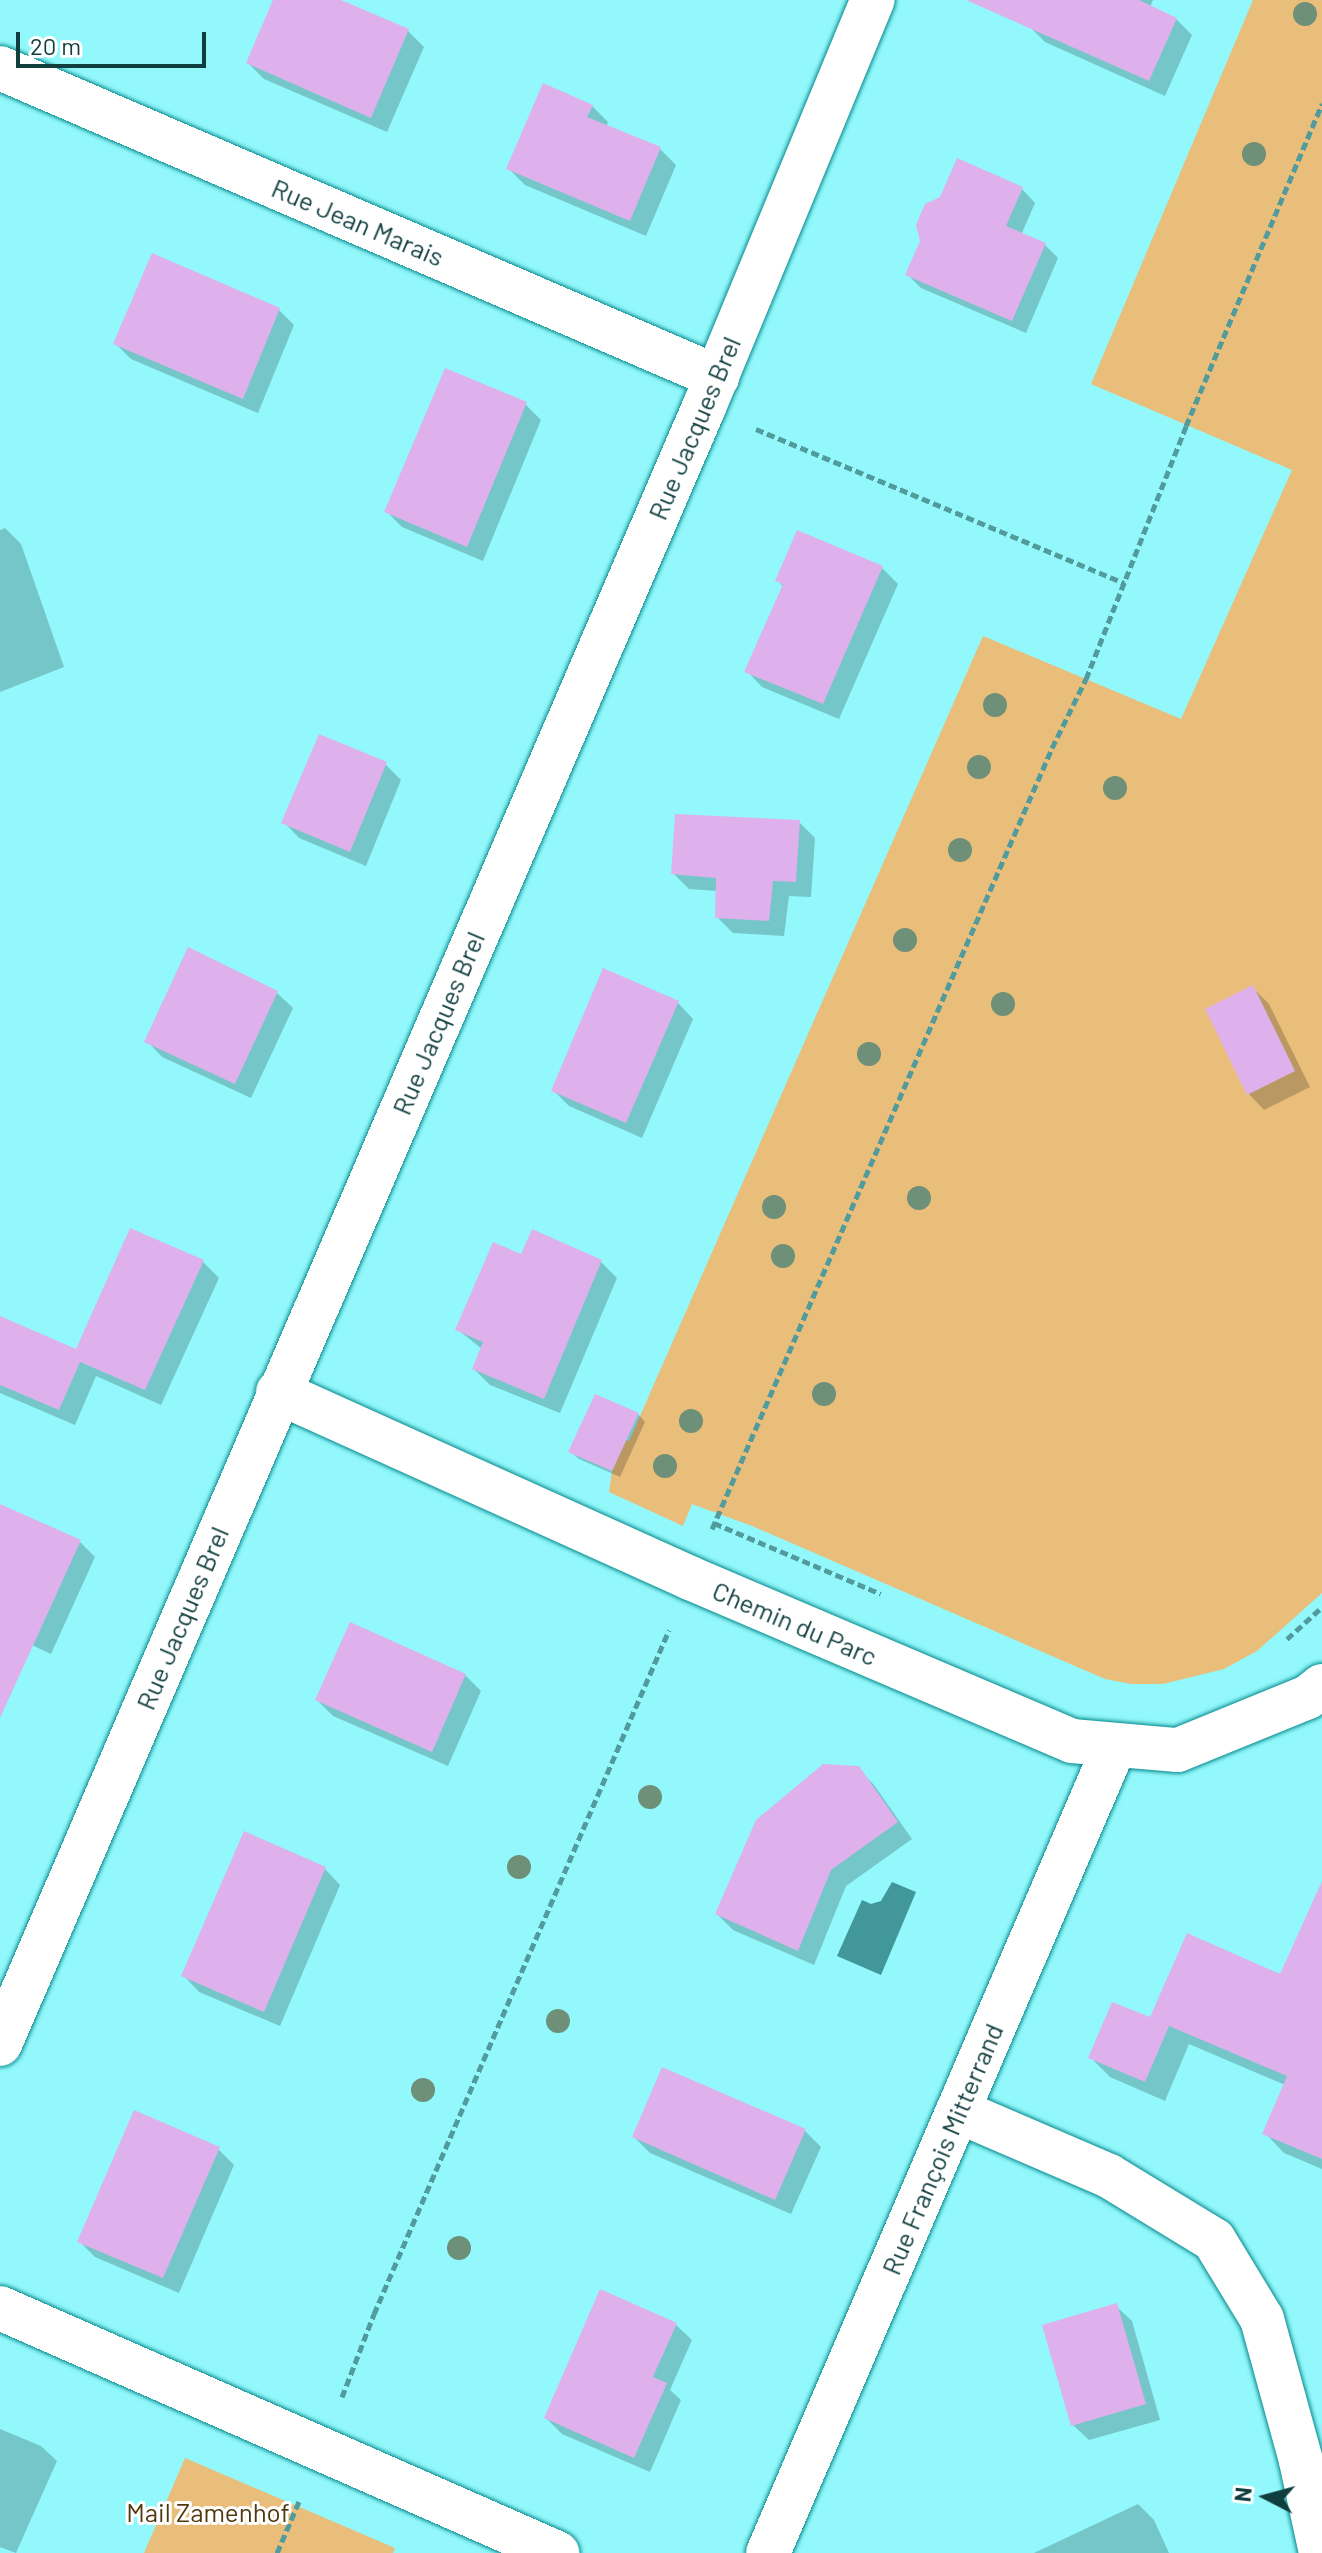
<!DOCTYPE html>
<meta charset="utf-8">
<style>
body{margin:0}
#map{position:relative;width:1322px;height:2553px;overflow:hidden;background:#92f8fb;font-family:Barlow,sans-serif}
div>[style]{position:absolute}
.green>*{inset:0;background:#e9be7a}
.water>*{inset:0;background:#41979a}
.shadow>*{inset:0;background:#0003}
.building>*{inset:0;background:#deb1ed}
.path>*{height:5px;margin-top:-2.5px;transform-origin:0;background:repeating-linear-gradient(90deg,#519b9d 0 8px,transparent 0 12px)}
.roads{filter:drop-shadow(0 0 2px #04888b) drop-shadow(0 0 2px #04888b)}
.street>*{height:44px;margin:-22px;padding:0 22px;transform-origin:22px;border-radius:22px;background:#fff}
.trees>*{width:24px;height:24px;margin:-12px;border-radius:50%;background:#6e8f78}
span{translate:-50% -50%;white-space:nowrap;text-align:center;line-height:1.15;-webkit-text-stroke:6px #fff;paint-order:stroke}
.street-label{font-size:26px;color:#103e3f}
.park-label{font-size:26px;color:#51390d}
.north{position:absolute;left:1226px;top:2457px;width:80px;height:80px;-webkit-text-stroke:6px #fff;paint-order:stroke;rotate:276deg;font-size:22px;font-weight:700;line-height:32px;text-align:center;color:#103e3f}
.north::after{content:'';display:block;margin:auto;width:28px;height:36px;background:#103e3f;clip-path:polygon(50% 0,100% 100%,50% 72%,0 100%)}
.scale{position:absolute;left:16px;top:32px;width:190px;height:36px;box-sizing:border-box;border:4px solid #103e3f;border-top:0;padding-left:10px;font-size:24px;line-height:28px;white-space:nowrap;color:#103e3f;-webkit-text-stroke:6px #fff;paint-order:stroke}
</style>
<div id="map">
<div class="green">
<i style="clip-path:polygon(1253px 0,1322px 0,1322px 1593px,1257px 1651px,1224px 1669px,1163px 1684px,1131px 1684px,1105px 1679px,752px 1526px,692px 1504px,683px 1526px,609px 1492px,612px 1471px,626px 1440px,629px 1441px,983px 636px,1181px 719px,1292px 470px,1091px 384px)"></i>
<i style="clip-path:polygon(185px 2458px,395px 2548px,393px 2553px,144px 2553px)"></i>
</div>
<div class="water">
<i style="clip-path:polygon(892px 1882px,916px 1892px,881px 1975px,837px 1956px,862px 1900px,871px 1904px,881px 1901px)"></i>
</div>
<div class="shadow">
<i style="clip-path:polygon(275px 0,336px 0,408px 31px,424px 47px,387px 132px,264px 79px,248px 63px)"></i>
<i style="clip-path:polygon(1043px 0,1153px 0,1150px 7px,1176px 19px,1192px 35px,1165px 96px,1045px 42px,1030px 27px)"></i>
<i style="clip-path:polygon(592px 106px,608px 122px,606px 127px,660px 149px,676px 165px,646px 236px,525px 185px,509px 169px)"></i>
<i style="clip-path:polygon(1022px 189px,1035px 203px,1021px 235px,1045px 245px,1058px 258px,1026px 333px,921px 288px,908px 275px,941px 199px)"></i>
<i style="clip-path:polygon(279px 310px,294px 325px,258px 413px,131px 359px,116px 344px)"></i>
<i style="clip-path:polygon(525px 404px,541px 420px,483px 561px,402px 527px,386px 511px)"></i>
<i style="clip-path:polygon(5px 528px,21px 544px,64px 667px,0 692px,0 530px)"></i>
<i style="clip-path:polygon(882px 568px,898px 584px,839px 719px,762px 687px,747px 671px,784px 587px,777px 580px)"></i>
<i style="clip-path:polygon(385px 764px,401px 780px,366px 866px,299px 838px,284px 822px)"></i>
<i style="clip-path:polygon(799px 822px,815px 838px,811px 897px,789px 896px,784px 936px,733px 933px,717px 917px,718px 891px,689px 889px,673px 873px)"></i>
<i style="clip-path:polygon(1253px 988px,1269px 1004px,1310px 1087px,1264px 1110px,1249px 1094px)"></i>
<i style="clip-path:polygon(277px 993px,293px 1008px,251px 1098px,162px 1057px,147px 1041px)"></i>
<i style="clip-path:polygon(678px 1003px,693px 1019px,642px 1138px,569px 1106px,553px 1090px)"></i>
<i style="clip-path:polygon(131px 1230px,203px 1262px,219px 1278px,161px 1405px,96px 1376px,75px 1425px,0 1393px,0 1318px,77px 1352px)"></i>
<i style="clip-path:polygon(533px 1231px,601px 1262px,617px 1278px,560px 1413px,490px 1385px,474px 1369px,482px 1349px,457px 1329px,522px 1256px)"></i>
<i style="clip-path:polygon(638px 1414px,645px 1422px,620px 1477px,579px 1459px,571px 1452px)"></i>
<i style="clip-path:polygon(0 1506px,80px 1542px,95px 1557px,51px 1654px,0 1630px)"></i>
<i style="clip-path:polygon(465px 1675px,481px 1691px,448px 1766px,333px 1716px,317px 1700px)"></i>
<i style="clip-path:polygon(858px 1768px,874px 1785px,912px 1839px,846px 1886px,814px 1965px,733px 1930px,717px 1914px)"></i>
<i style="clip-path:polygon(325px 1869px,340px 1885px,280px 2026px,199px 1992px,184px 1976px)"></i>
<i style="clip-path:polygon(1322px 1955px,1322px 2169px,1284px 2153px,1265px 2133px,1285px 2085px,1189px 2044px,1165px 2101px,1110px 2077px,1091px 2058px,1151px 2019px,1281px 1976px)"></i>
<i style="clip-path:polygon(805px 2131px,821px 2147px,791px 2214px,650px 2153px,634px 2137px)"></i>
<i style="clip-path:polygon(218px 2149px,234px 2165px,179px 2293px,95px 2257px,79px 2241px)"></i>
<i style="clip-path:polygon(1116px 2306px,1132px 2321px,1160px 2420px,1089px 2440px,1073px 2425px)"></i>
<i style="clip-path:polygon(676px 2325px,692px 2340px,670px 2390px,681px 2400px,650px 2472px,562px 2434px,546px 2418px)"></i>
<i style="clip-path:polygon(0 2429px,41px 2446px,57px 2461px,16px 2553px,0 2547px)"></i>
<i style="clip-path:polygon(1138px 2504px,1154px 2520px,1169px 2553px,1034px 2553px)"></i>
</div>
<div class="building">
<i style="clip-path:polygon(273px 0,341px 0,409px 29px,371px 118px,246px 63px)"></i>
<i style="clip-path:polygon(966px 0,1139px 0,1177px 18px,1149px 81px)"></i>
<i style="clip-path:polygon(543px 83px,593px 105px,587px 117px,661px 147px,630px 221px,506px 169px)"></i>
<i style="clip-path:polygon(957px 158px,1023px 187px,1006px 226px,1046px 243px,1012px 321px,905px 275px,920px 241px,916px 225px,925px 204px,940px 197px)"></i>
<i style="clip-path:polygon(152px 253px,280px 308px,243px 399px,113px 344px)"></i>
<i style="clip-path:polygon(445px 368px,527px 402px,467px 547px,384px 512px)"></i>
<i style="clip-path:polygon(797px 530px,883px 566px,823px 704px,744px 672px,783px 584px,775px 581px)"></i>
<i style="clip-path:polygon(319px 734px,387px 762px,350px 852px,281px 823px)"></i>
<i style="clip-path:polygon(675px 814px,800px 820px,796px 882px,773px 881px,769px 921px,715px 918px,716px 878px,671px 874px)"></i>
<i style="clip-path:polygon(188px 947px,278px 991px,235px 1084px,144px 1042px)"></i>
<i style="clip-path:polygon(603px 968px,679px 1001px,626px 1123px,551px 1091px)"></i>
<i style="clip-path:polygon(1253px 985px,1295px 1071px,1247px 1095px,1205px 1009px)"></i>
<i style="clip-path:polygon(130px 1228px,204px 1260px,145px 1390px,80px 1362px,59px 1410px,0 1385px,0 1316px,76px 1349px)"></i>
<i style="clip-path:polygon(532px 1229px,602px 1260px,544px 1399px,472px 1369px,483px 1342px,455px 1330px,493px 1242px,521px 1254px)"></i>
<i style="clip-path:polygon(595px 1394px,639px 1413px,612px 1471px,568px 1452px)"></i>
<i style="clip-path:polygon(0 1504px,81px 1540px,0 1718px)"></i>
<i style="clip-path:polygon(350px 1622px,466px 1674px,432px 1752px,315px 1700px)"></i>
<i style="clip-path:polygon(823px 1764px,859px 1766px,898px 1822px,831px 1870px,798px 1951px,715px 1914px,756px 1820px)"></i>
<i style="clip-path:polygon(244px 1831px,326px 1867px,264px 2012px,181px 1976px)"></i>
<i style="clip-path:polygon(1322px 1881px,1322px 2159px,1262px 2134px,1287px 2076px,1169px 2026px,1145px 2082px,1088px 2058px,1112px 2002px,1150px 2017px,1187px 1933px,1280px 1974px)"></i>
<i style="clip-path:polygon(662px 2067px,806px 2129px,775px 2200px,632px 2137px)"></i>
<i style="clip-path:polygon(134px 2110px,220px 2147px,163px 2278px,77px 2242px)"></i>
<i style="clip-path:polygon(600px 2289px,677px 2323px,653px 2377px,667px 2383px,634px 2458px,544px 2418px)"></i>
<i style="clip-path:polygon(1117px 2303px,1146px 2404px,1071px 2426px,1042px 2325px)"></i>
</div>
<div class="path">
<i style="left:756px;top:429px;width:399px;rotate:22.7deg"></i>
<i style="left:714px;top:1523px;width:181px;rotate:23deg"></i>
<i style="left:712px;top:1529px;width:852px;rotate:-66.47deg"></i>
<i style="left:1052px;top:748px;width:77px;rotate:-63.8deg"></i>
<i style="left:1086px;top:679px;width:272px;rotate:-68.4deg"></i>
<i style="left:1186px;top:426px;width:350px;rotate:-67.1deg"></i>
<i style="left:1287px;top:1639px;width:47px;rotate:-42.4deg"></i>
<i style="left:342px;top:2397px;width:89px;rotate:-68.9deg"></i>
<i style="left:374px;top:2314px;width:745px;rotate:-66.67deg"></i>
<i style="left:277px;top:2553px;width:59px;rotate:-66.9deg"></i>
</div>
<div class="roads">
<div class="street">
<i style="left:0;top:68px;width:781px;rotate:23.31deg"></i>
<i style="left:278px;top:1392px;width:452px;rotate:24.3deg"></i>
<i style="left:690px;top:1578px;width:415px;rotate:23.1deg"></i>
<i style="left:1072px;top:1741px;width:106px;rotate:4.9deg"></i>
<i style="left:1178px;top:1750px;width:140px;rotate:-22.2deg"></i>
<i style="left:1308px;top:1697px;width:18px;rotate:-38deg"></i>
<i style="left:0;top:2044px;width:1782px;rotate:-66.73deg"></i>
<i style="left:704px;top:407px;width:441px;rotate:-67.5deg"></i>
<i style="left:958px;top:2111px;width:164px;rotate:23.3deg"></i>
<i style="left:1109px;top:2176px;width:123px;rotate:31.4deg"></i>
<i style="left:1214px;top:2240px;width:92px;rotate:58.7deg"></i>
<i style="left:1262px;top:2319px;width:147px;rotate:74.6deg"></i>
<i style="left:1301px;top:2461px;width:94px;rotate:77.7deg"></i>
<i style="left:0;top:2308px;width:609px;rotate:23.74deg"></i>
<i style="left:768px;top:2553px;width:879px;rotate:-66.76deg"></i>
</div>
</div>
<div class="trees">
<i style="left:1305px;top:14px"></i>
<i style="left:1254px;top:154px"></i>
<i style="left:995px;top:705px"></i>
<i style="left:979px;top:767px"></i>
<i style="left:1115px;top:788px"></i>
<i style="left:960px;top:850px"></i>
<i style="left:905px;top:940px"></i>
<i style="left:1003px;top:1004px"></i>
<i style="left:869px;top:1054px"></i>
<i style="left:919px;top:1198px"></i>
<i style="left:774px;top:1207px"></i>
<i style="left:783px;top:1256px"></i>
<i style="left:824px;top:1394px"></i>
<i style="left:691px;top:1421px"></i>
<i style="left:665px;top:1466px"></i>
<i style="left:650px;top:1797px"></i>
<i style="left:519px;top:1867px"></i>
<i style="left:558px;top:2021px"></i>
<i style="left:423px;top:2090px"></i>
<i style="left:459px;top:2248px"></i>
</div>
<div class="street-label">
<span style="left:358px;top:222px;rotate:23deg">Rue Jean Marais</span>
<span style="left:694px;top:428px;rotate:-67deg">Rue Jacques Brel</span>
<span style="left:438px;top:1023px;rotate:-67deg">Rue Jacques Brel</span>
<span style="left:182px;top:1618px;rotate:-67deg">Rue Jacques Brel</span>
<span style="left:795px;top:1623px;rotate:23deg">Chemin du Parc</span>
<span style="left:942px;top:2149px;rotate:-67deg">Rue François Mitterrand</span>
</div>
<div class="park-label">
<span style="left:208px;top:2512px">Mail Zamenhof</span>
</div>
<div class="north">N</div>
<div class="scale">20 m</div>
</div>
